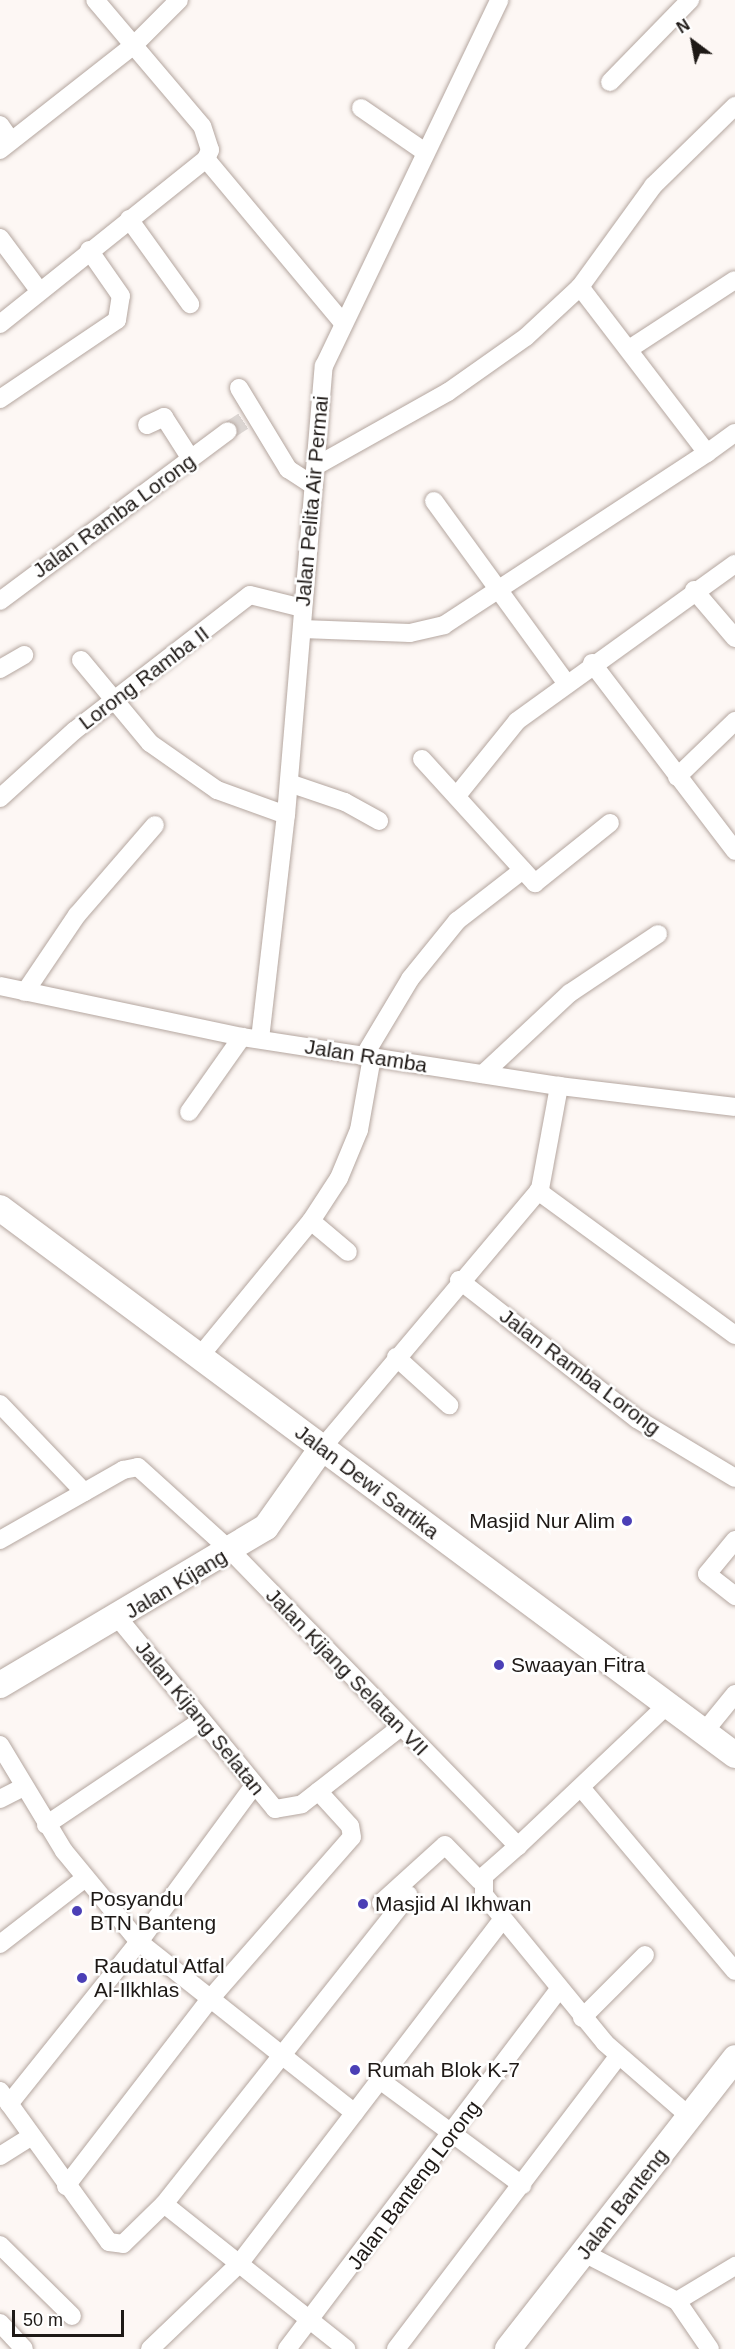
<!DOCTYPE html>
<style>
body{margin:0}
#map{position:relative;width:735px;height:2349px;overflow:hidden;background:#fdf7f4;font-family:Arial,sans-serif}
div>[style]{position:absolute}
.street-tunnel>*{height:18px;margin-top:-9px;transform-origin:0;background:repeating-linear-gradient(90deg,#dcd6d3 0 18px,transparent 0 27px)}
.roads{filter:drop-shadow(0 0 2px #b4a69f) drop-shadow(0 0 2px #b4a69f)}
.street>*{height:18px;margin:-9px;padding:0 9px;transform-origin:9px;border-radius:9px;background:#fff}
.secondary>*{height:26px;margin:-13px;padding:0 13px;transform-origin:13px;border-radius:13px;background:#fff}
.dots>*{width:16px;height:16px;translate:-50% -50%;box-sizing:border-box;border:3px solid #fff;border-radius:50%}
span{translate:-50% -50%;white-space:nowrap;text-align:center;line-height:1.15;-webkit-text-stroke:5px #fff;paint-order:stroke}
.street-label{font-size:21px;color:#1e1916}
.poi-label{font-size:21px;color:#1e1916}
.right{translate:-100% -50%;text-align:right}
.left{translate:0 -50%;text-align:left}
.north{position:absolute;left:663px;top:12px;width:60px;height:60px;-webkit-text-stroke:4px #fff;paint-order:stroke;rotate:328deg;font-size:16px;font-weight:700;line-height:24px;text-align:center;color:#1e1916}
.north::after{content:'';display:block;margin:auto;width:21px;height:27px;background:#1e1916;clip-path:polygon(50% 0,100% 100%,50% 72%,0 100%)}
.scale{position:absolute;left:12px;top:2310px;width:112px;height:27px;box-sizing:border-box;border:3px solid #1e1916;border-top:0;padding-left:8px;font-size:18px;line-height:21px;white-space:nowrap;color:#1e1916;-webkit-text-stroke:4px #fff;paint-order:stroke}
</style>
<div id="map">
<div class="street-tunnel">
<i style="left:228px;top:431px;width:24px;rotate:-33deg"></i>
</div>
<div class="roads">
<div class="street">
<i style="left:610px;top:82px;width:115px;rotate:-45.7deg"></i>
<i style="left:361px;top:108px;width:78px;rotate:34.5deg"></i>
<i style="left:0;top:125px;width:19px;rotate:55deg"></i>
<i style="left:0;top:150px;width:172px;rotate:-38.1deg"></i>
<i style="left:135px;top:44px;width:62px;rotate:-45deg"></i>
<i style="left:206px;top:159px;width:214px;rotate:50.1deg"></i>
<i style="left:129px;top:219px;width:105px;rotate:54.3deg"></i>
<i style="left:0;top:238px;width:64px;rotate:53.3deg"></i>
<i style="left:0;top:324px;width:264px;rotate:-38.7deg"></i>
<i style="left:206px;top:159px;width:10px;rotate:-66deg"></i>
<i style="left:210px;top:150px;width:25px;rotate:-108deg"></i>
<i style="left:202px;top:126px;width:165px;rotate:-130.3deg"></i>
<i style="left:629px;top:349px;width:126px;rotate:-33.1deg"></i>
<i style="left:239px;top:388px;width:95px;rotate:58.8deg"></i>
<i style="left:288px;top:469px;width:31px;rotate:33deg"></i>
<i style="left:0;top:399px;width:141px;rotate:-34deg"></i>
<i style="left:117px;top:320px;width:24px;rotate:-81deg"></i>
<i style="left:121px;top:296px;width:56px;rotate:-124.8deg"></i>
<i style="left:147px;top:425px;width:19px;rotate:-25deg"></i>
<i style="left:164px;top:417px;width:50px;rotate:57.3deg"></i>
<i style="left:707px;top:453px;width:34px;rotate:-36deg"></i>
<i style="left:316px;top:466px;width:151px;rotate:-29.3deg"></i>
<i style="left:448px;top:392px;width:95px;rotate:-35.2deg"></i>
<i style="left:526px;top:337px;width:74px;rotate:-42.8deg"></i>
<i style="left:580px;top:287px;width:125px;rotate:-54.1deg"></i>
<i style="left:653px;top:186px;width:115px;rotate:-44.3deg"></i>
<i style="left:434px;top:501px;width:225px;rotate:54deg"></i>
<i style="left:694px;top:590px;width:63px;rotate:49.5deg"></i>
<i style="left:0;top:601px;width:284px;rotate:-36.7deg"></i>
<i style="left:302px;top:629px;width:108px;rotate:2.1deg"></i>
<i style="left:410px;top:633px;width:35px;rotate:-13deg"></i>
<i style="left:444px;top:625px;width:314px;rotate:-33.2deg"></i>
<i style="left:707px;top:453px;width:209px;rotate:-127.4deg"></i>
<i style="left:81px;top:660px;width:108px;rotate:50.3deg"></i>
<i style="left:150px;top:743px;width:82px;rotate:35deg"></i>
<i style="left:217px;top:790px;width:73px;rotate:19.9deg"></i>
<i style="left:592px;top:663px;width:236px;rotate:52.7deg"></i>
<i style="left:0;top:669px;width:28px;rotate:-30deg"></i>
<i style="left:422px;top:759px;width:168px;rotate:47.7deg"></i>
<i style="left:535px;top:883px;width:96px;rotate:-38.7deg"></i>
<i style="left:677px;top:777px;width:81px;rotate:-44deg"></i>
<i style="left:289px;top:783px;width:59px;rotate:18.7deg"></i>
<i style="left:345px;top:802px;width:39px;rotate:29deg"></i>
<i style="left:459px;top:793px;width:92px;rotate:-51.1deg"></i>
<i style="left:517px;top:721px;width:269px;rotate:-35.8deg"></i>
<i style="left:0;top:798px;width:100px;rotate:-42.2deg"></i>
<i style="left:74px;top:731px;width:222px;rotate:-37.7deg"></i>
<i style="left:250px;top:595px;width:54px;rotate:14deg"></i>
<i style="left:0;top:986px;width:247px;rotate:11.9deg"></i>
<i style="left:242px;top:1037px;width:321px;rotate:8.8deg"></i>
<i style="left:559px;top:1086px;width:177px;rotate:6.8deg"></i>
<i style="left:25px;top:992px;width:93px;rotate:-56deg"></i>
<i style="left:77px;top:915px;width:119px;rotate:-49.1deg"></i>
<i style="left:260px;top:1039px;width:226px;rotate:-83.4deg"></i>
<i style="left:286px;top:815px;width:451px;rotate:-85.2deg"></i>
<i style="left:324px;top:366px;width:406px;rotate:-64.4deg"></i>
<i style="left:364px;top:1056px;width:90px;rotate:-59.1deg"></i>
<i style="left:410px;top:979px;width:75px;rotate:-51deg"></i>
<i style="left:457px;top:921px;width:83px;rotate:-37.7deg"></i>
<i style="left:483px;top:1074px;width:119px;rotate:-43deg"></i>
<i style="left:570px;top:993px;width:106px;rotate:-33.8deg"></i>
<i style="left:189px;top:1112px;width:92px;rotate:-54.8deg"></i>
<i style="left:538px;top:1191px;width:244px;rotate:36.2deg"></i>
<i style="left:311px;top:1221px;width:51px;rotate:-56.9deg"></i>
<i style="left:339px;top:1178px;width:52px;rotate:-67.4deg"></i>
<i style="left:359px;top:1130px;width:74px;rotate:-79.9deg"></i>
<i style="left:459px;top:1280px;width:226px;rotate:38deg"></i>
<i style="left:637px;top:1419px;width:114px;rotate:31deg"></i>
<i style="left:200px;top:1356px;width:175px;rotate:-50.6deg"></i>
<i style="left:311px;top:1221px;width:48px;rotate:40deg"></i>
<i style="left:396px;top:1357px;width:72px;rotate:42.2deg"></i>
<i style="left:0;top:1404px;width:122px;rotate:46.3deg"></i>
<i style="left:322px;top:1448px;width:339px;rotate:-49.9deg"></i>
<i style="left:540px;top:1189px;width:105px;rotate:-79.5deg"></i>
<i style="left:0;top:1540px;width:142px;rotate:-29.6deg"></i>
<i style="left:123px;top:1470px;width:15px;rotate:-11deg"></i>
<i style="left:138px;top:1467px;width:125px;rotate:42.1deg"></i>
<i style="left:231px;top:1551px;width:412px;rotate:45.8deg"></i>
<i style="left:518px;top:1846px;width:205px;rotate:-43.4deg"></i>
<i style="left:735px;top:1540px;width:44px;rotate:129.5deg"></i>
<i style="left:707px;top:1574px;width:36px;rotate:38deg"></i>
<i style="left:119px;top:1619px;width:246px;rotate:50.6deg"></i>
<i style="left:275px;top:1809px;width:27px;rotate:-10deg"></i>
<i style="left:302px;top:1804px;width:125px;rotate:-37.9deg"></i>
<i style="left:704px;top:1732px;width:49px;rotate:-50.8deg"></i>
<i style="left:0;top:1745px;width:124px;rotate:58.9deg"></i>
<i style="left:64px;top:1851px;width:118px;rotate:50.5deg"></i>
<i style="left:139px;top:1942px;width:275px;rotate:38.4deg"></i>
<i style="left:583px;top:1790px;width:236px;rotate:50deg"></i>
<i style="left:0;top:1799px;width:27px;rotate:-27deg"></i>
<i style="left:46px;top:1825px;width:187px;rotate:-33.9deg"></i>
<i style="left:518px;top:1846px;width:45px;rotate:138.6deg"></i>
<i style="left:484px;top:1876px;width:19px;rotate:90deg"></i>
<i style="left:484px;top:1895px;width:191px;rotate:50.7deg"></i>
<i style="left:605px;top:2043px;width:111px;rotate:41deg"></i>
<i style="left:381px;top:1903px;width:86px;rotate:-42.2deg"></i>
<i style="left:445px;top:1845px;width:50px;rotate:45.8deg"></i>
<i style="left:0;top:1944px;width:106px;rotate:-37.7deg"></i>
<i style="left:582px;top:2018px;width:89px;rotate:-45deg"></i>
<i style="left:380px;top:2080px;width:177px;rotate:36.5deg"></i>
<i style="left:0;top:2091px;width:186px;rotate:54.2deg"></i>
<i style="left:109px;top:2242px;width:14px;rotate:8deg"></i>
<i style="left:123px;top:2244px;width:57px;rotate:-44.3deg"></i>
<i style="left:164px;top:2204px;width:394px;rotate:-51.6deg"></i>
<i style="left:9px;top:2104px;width:208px;rotate:-51.3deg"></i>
<i style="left:139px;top:1942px;width:192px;rotate:-53.7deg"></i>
<i style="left:0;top:2156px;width:36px;rotate:-32deg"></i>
<i style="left:66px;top:2186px;width:236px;rotate:-52.4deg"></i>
<i style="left:210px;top:1999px;width:215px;rotate:-48.8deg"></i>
<i style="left:352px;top:1837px;width:11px;rotate:-100deg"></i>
<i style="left:350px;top:1826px;width:47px;rotate:-132.4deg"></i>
<i style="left:164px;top:2204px;width:233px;rotate:38.5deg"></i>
<i style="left:0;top:2245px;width:101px;rotate:44.6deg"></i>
<i style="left:584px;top:2253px;width:105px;rotate:27.3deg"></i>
<i style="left:677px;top:2301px;width:58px;rotate:55.5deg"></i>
<i style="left:677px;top:2301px;width:68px;rotate:-31.1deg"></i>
<i style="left:0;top:2323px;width:35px;rotate:47deg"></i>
<i style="left:150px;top:2349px;width:123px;rotate:-43.7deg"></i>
<i style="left:239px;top:2264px;width:433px;rotate:-52.6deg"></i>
<i style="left:287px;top:2349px;width:449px;rotate:-52.9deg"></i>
<i style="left:396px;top:2349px;width:368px;rotate:-52.8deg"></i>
</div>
<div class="secondary">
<i style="left:0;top:1208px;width:916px;rotate:36.66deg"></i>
<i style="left:0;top:1685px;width:309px;rotate:-30.7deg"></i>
<i style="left:266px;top:1527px;width:97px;rotate:-54.7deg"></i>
<i style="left:508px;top:2349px;width:369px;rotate:-52deg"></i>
</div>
</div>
<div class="dots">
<i style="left:627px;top:1521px;background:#4b3fb6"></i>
<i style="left:499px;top:1665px;background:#4b3fb6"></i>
<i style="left:363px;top:1904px;background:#4b3fb6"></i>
<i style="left:77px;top:1911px;background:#4b3fb6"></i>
<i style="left:82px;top:1978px;background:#4b3fb6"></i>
<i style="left:355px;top:2070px;background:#4b3fb6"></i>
</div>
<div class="street-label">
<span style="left:312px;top:501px;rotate:-85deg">Jalan Pelita Air Permai</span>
<span style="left:114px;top:516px;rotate:-36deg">Jalan Ramba Lorong</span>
<span style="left:144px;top:678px;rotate:-37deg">Lorong Ramba II</span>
<span style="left:366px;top:1056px;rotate:9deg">Jalan Ramba</span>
<span style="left:580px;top:1372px;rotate:37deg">Jalan Ramba Lorong</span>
<span style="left:367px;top:1482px;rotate:37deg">Jalan Dewi Sartika</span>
<span style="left:176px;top:1584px;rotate:-31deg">Jalan Kijang</span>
<span style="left:347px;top:1672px;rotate:46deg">Jalan Kijang Selatan VII</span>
<span style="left:200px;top:1718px;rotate:51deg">Jalan Kijang Selatan</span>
<span style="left:414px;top:2185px;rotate:-53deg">Jalan Banteng Lorong</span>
<span style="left:622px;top:2204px;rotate:-52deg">Jalan Banteng</span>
</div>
<div class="poi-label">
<span class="right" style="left:615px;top:1521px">Masjid Nur Alim</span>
<span class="left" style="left:511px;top:1665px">Swaayan Fitra</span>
<span class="left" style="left:90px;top:1911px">Posyandu<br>BTN Banteng</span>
<span class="left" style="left:375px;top:1904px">Masjid Al Ikhwan</span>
<span class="left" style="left:94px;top:1978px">Raudatul Atfal<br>Al-Ilkhlas</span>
<span class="left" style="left:367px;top:2070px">Rumah Blok K-7</span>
</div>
<div class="north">N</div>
<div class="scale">50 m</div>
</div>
